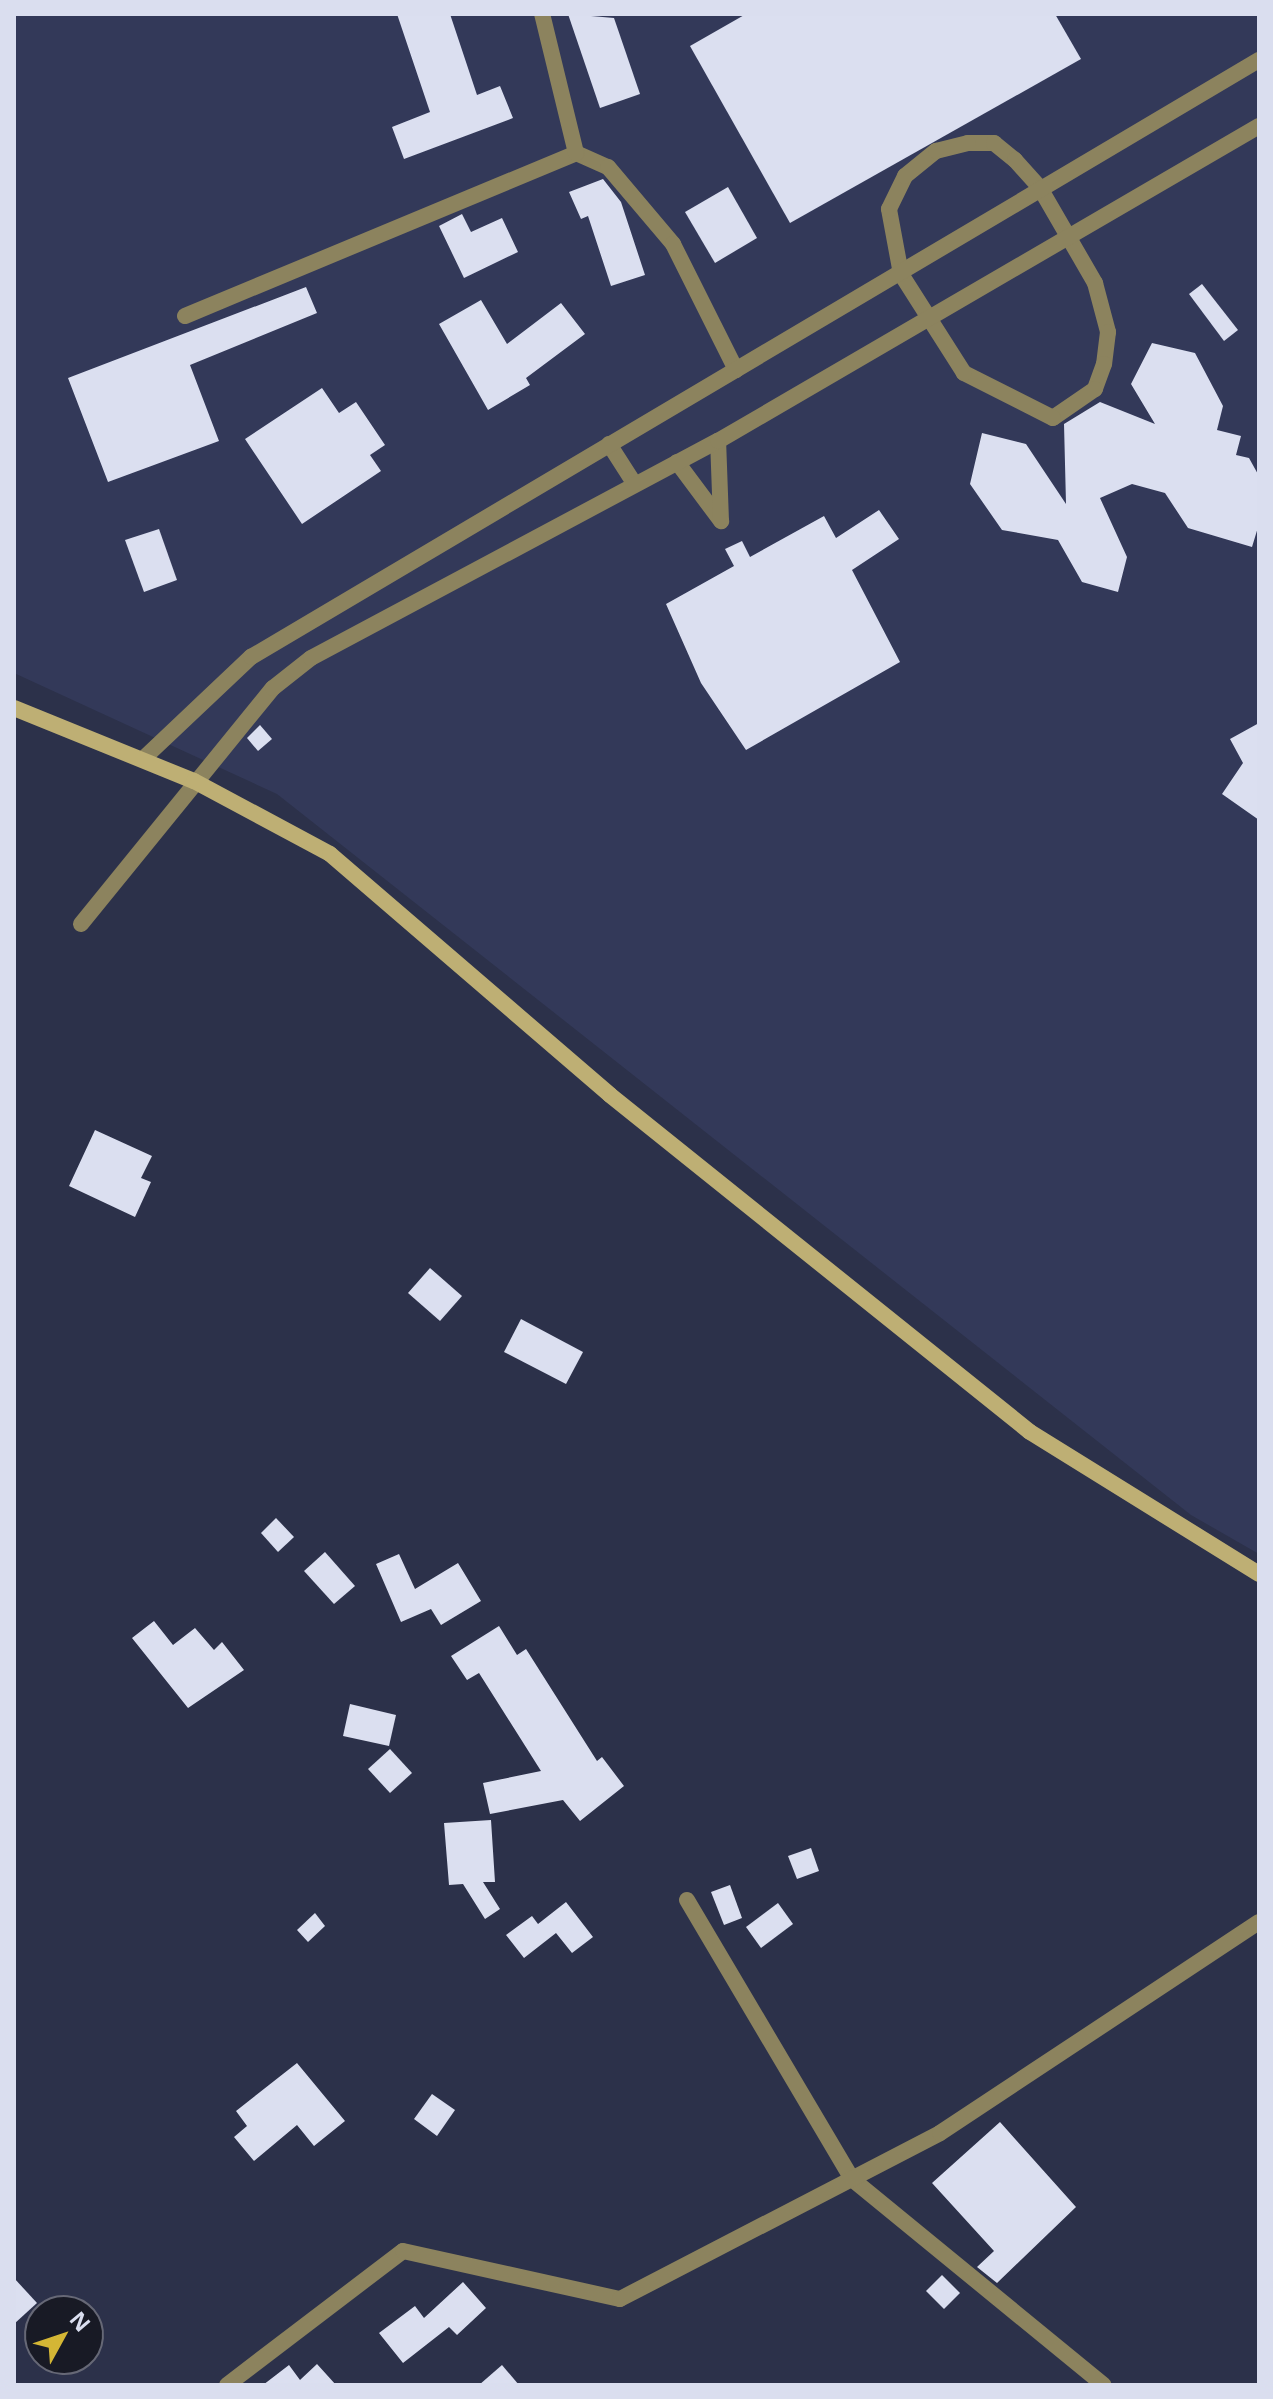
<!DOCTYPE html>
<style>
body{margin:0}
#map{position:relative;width:1273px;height:2399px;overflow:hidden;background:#2c314a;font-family:"Open Sans",sans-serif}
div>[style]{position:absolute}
.built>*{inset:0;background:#333959}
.building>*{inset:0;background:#dbdff0}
.minor>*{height:16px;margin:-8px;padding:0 8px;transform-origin:8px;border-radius:8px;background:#8c835e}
.tertiary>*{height:16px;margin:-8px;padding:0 8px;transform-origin:8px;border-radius:8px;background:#8c835e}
.secondary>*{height:16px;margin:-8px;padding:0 8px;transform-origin:8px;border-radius:8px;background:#beaf74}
span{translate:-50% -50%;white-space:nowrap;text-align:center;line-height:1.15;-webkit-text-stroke:8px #181a25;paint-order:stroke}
.frame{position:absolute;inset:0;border:16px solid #dadeef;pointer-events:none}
.north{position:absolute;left:24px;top:2295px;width:80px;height:80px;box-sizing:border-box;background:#181a25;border:2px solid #666876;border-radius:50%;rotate:50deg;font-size:22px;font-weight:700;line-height:32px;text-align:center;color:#dadeef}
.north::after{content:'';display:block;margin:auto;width:28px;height:36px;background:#d4b635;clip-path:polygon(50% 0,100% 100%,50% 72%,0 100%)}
</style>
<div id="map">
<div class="built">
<i style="clip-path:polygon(14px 14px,1259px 14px,1259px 1554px,1191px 1515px,277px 794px,14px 673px)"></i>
</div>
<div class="building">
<i style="clip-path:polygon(397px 14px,450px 14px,477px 95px,500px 86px,513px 118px,404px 159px,392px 127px,430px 112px)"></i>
<i style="clip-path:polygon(568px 14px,614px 18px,640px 94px,600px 108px)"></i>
<i style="clip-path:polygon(746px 14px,1055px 14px,1081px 59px,790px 223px,690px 46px)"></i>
<i style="clip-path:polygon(603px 179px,621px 202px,645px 275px,611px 286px,588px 216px,581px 219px,569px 192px)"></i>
<i style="clip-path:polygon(728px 187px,757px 238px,715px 263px,685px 212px)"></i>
<i style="clip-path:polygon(462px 214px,471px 232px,502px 218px,518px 252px,464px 278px,439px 226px)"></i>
<i style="clip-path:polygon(1202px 284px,1238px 330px,1224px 341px,1189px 294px)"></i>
<i style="clip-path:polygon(306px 287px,317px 313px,190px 365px,219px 441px,108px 482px,68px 378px)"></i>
<i style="clip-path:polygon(481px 300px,507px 344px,561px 303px,585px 334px,526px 378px,530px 385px,488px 410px,439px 324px)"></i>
<i style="clip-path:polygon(1152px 343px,1195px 353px,1223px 406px,1217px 430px,1241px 436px,1236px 455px,1249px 458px,1259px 476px,1259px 524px,1252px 547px,1188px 528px,1165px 493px,1132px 484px,1100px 498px,1127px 557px,1118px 592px,1082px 582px,1058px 540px,1002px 530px,970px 484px,982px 433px,1026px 444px,1066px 504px,1064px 424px,1100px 402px,1155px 424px,1131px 384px)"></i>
<i style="clip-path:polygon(322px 388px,339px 413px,356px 402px,385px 445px,370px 455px,381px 471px,302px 524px,245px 439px)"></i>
<i style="clip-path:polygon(879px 510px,899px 539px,852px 570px,900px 662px,746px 750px,701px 683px,666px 604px,734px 566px,725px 549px,742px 541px,750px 557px,824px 516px,836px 538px)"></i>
<i style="clip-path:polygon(159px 529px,177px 580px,144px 592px,125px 540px)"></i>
<i style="clip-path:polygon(1259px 723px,1259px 820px,1222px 794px,1243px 763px,1230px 739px)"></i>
<i style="clip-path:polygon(260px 725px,272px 739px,258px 751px,247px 738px)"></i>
<i style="clip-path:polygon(95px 1130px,152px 1156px,141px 1178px,151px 1182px,135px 1217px,69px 1186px)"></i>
<i style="clip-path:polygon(430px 1268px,462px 1296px,440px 1321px,408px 1293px)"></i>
<i style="clip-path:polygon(521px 1319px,583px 1352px,566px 1384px,504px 1352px)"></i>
<i style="clip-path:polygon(276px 1518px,294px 1537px,278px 1552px,261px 1533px)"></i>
<i style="clip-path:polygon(325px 1552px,355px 1586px,334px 1604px,304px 1571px)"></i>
<i style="clip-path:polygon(399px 1554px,415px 1589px,458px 1563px,481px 1601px,441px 1625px,431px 1609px,401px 1622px,376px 1564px)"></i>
<i style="clip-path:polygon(154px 1621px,173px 1645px,195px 1628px,214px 1650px,222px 1642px,244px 1670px,188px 1708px,132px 1638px)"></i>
<i style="clip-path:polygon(499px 1626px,517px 1655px,526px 1649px,597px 1761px,602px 1757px,624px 1786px,580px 1821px,563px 1800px,490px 1814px,483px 1783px,541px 1771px,479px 1673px,467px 1680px,451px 1656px)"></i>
<i style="clip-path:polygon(350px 1704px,396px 1715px,389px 1746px,343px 1736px)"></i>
<i style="clip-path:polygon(390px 1749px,412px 1773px,390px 1793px,368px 1769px)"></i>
<i style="clip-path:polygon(491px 1820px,495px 1882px,483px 1882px,500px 1909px,485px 1919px,463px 1884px,449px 1885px,444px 1823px)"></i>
<i style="clip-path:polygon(811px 1848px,819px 1871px,797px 1879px,788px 1856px)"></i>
<i style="clip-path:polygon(730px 1885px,742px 1918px,724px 1925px,711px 1892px)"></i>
<i style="clip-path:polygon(566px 1902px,593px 1937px,572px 1953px,556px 1933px,524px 1958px,506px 1935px,532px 1916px,538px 1924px)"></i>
<i style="clip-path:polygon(778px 1903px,793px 1924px,761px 1948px,746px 1927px)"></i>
<i style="clip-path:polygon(315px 1913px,325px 1926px,308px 1942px,297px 1930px)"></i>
<i style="clip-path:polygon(297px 2063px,345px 2121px,314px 2146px,297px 2125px,254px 2161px,234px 2137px,247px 2126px,236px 2111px)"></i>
<i style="clip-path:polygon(432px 2094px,455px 2110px,437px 2136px,414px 2119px)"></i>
<i style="clip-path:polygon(1000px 2122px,1076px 2207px,997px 2283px,977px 2267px,994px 2251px,932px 2183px)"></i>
<i style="clip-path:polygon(942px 2275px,960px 2293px,944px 2309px,926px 2291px)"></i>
<i style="clip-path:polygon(14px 2278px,37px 2303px,14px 2324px)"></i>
<i style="clip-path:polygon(463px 2282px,486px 2308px,457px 2335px,449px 2327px,403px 2363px,379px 2333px,415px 2306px,424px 2318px)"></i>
<i style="clip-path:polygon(317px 2364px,336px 2385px,263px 2385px,289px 2365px,300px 2380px)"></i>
<i style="clip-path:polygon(502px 2365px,519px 2385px,479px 2385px)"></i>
</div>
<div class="minor">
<i style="left:968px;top:143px;width:26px"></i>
<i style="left:994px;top:143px;width:27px;rotate:39deg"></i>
<i style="left:1015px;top:160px;width:38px;rotate:48deg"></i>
<i style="left:1040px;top:188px;width:110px;rotate:59.9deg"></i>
<i style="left:1095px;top:283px;width:51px;rotate:75.1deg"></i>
<i style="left:1108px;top:332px;width:32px;rotate:97deg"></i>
<i style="left:1104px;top:364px;width:27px;rotate:110deg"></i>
<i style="left:1095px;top:389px;width:51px;rotate:145.4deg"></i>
<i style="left:1053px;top:418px;width:100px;rotate:-153.2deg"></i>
<i style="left:964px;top:373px;width:117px;rotate:-122.5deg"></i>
<i style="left:901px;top:274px;width:66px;rotate:-100.5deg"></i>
<i style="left:889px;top:209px;width:37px;rotate:-64deg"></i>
<i style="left:905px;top:176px;width:40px;rotate:-39deg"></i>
<i style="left:936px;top:151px;width:33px;rotate:-14deg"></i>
<i style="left:576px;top:153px;width:35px;rotate:24deg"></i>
<i style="left:608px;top:167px;width:101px;rotate:49.8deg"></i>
<i style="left:673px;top:244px;width:141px;rotate:63.4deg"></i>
<i style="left:185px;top:316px;width:424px;rotate:-22.6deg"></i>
<i style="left:576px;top:153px;width:143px;rotate:-103.7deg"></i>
<i style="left:609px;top:444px;width:46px;rotate:57.3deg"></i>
<i style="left:677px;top:462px;width:74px;rotate:53.3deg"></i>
<i style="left:721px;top:521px;width:80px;rotate:-92.1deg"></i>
<i style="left:143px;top:759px;width:149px;rotate:-43.4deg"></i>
<i style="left:251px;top:657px;width:1172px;rotate:-30.64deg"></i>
<i style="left:81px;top:924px;width:304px;rotate:-50.9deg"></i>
<i style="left:273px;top:688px;width:48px;rotate:-38.3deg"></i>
<i style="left:311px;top:658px;width:461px;rotate:-28.1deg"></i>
<i style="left:718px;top:441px;width:626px;rotate:-30.21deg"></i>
<i style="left:687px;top:1900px;width:324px;rotate:59.4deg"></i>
<i style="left:852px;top:2179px;width:325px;rotate:39.3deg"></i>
</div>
<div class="tertiary">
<i style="left:227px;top:2385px;width:221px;rotate:-37.3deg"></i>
<i style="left:403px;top:2251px;width:222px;rotate:12.5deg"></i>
<i style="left:620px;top:2299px;width:360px;rotate:-27.4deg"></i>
<i style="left:940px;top:2133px;width:382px;rotate:-33.5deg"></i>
</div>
<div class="secondary">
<i style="left:14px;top:708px;width:194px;rotate:22.1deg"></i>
<i style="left:194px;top:781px;width:154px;rotate:28.2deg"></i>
<i style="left:330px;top:854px;width:369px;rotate:40.7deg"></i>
<i style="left:610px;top:1095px;width:538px;rotate:38.74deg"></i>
<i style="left:1030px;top:1432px;width:269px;rotate:31.8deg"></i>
</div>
<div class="frame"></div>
<div class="north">N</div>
</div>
